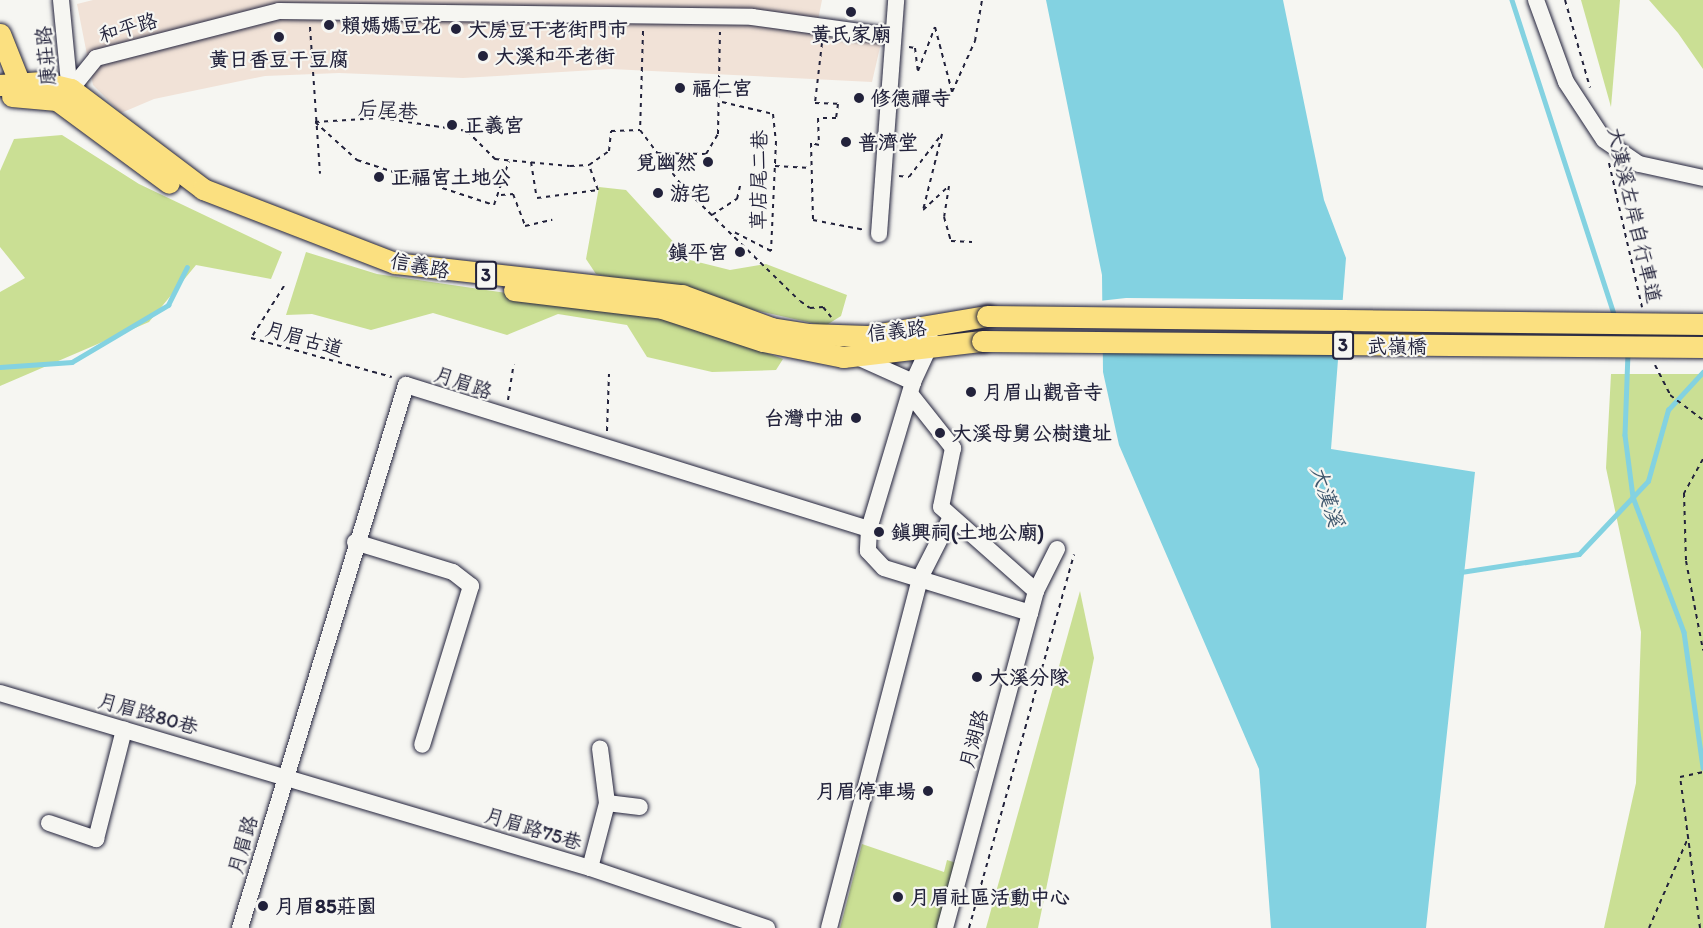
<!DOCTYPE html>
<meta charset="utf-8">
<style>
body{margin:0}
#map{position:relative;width:1703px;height:928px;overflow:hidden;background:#f6f6f2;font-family:Itim,"LXGW WenKai TC",sans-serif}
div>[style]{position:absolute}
.built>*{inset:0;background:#f1e2d7}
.green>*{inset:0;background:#cadf94}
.water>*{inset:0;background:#83d2e1}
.pier>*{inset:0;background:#f6f6f2}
.stream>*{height:4.5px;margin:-2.25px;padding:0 2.25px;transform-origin:2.25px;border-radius:2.25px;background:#83d2e1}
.path>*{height:2px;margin-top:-1px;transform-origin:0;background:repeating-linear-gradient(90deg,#22223b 0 4.5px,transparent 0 9px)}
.roads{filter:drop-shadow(0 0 2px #22223b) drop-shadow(0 0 2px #22223b)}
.minor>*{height:16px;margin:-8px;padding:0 8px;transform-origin:8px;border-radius:8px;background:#f6f6f2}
.major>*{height:21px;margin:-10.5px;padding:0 10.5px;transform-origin:10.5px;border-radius:10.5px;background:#fbe080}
.bridges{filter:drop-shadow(0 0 2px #22223b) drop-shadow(0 0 2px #22223b)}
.major-bridge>*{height:21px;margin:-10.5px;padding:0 10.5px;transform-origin:10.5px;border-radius:10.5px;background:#fbe080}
.dots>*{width:16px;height:16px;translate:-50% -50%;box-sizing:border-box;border:3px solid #f6f6f2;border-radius:50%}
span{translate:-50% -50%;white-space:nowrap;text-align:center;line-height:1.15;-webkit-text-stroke:4.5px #f6f6f2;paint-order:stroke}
.shield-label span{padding:2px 4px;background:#f6f6f2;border:2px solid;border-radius:4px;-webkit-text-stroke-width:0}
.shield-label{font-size:18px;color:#22223b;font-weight:700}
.poi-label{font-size:20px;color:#22223b;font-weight:700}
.left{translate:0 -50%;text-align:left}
.right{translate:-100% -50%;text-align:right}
.street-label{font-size:20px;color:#22223b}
.water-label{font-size:21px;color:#3f576d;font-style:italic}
</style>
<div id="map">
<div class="built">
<i style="clip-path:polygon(93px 0,822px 0,815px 35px,881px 43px,872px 82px,611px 69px,463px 78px,339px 73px,265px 76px,154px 99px,121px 113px,93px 85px,77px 4px)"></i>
</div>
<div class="green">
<i style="clip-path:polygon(1581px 0,1620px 0,1611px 107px)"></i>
<i style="clip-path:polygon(1649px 0,1703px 0,1703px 69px,1678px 33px)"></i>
<i style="clip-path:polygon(62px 135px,139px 184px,282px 252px,271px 279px,196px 265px,149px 322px,0 386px,0 292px,25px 278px,0 247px,0 171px,14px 139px)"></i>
<i style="clip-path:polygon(599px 187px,626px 190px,690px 260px,730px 270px,766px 264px,847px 295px,841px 316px,825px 326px,596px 274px,586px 259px)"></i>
<i style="clip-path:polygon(306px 252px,377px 274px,665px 316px,783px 359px,776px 370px,712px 372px,647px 357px,627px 325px,558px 314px,507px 335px,433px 313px,371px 330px,312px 314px,286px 315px)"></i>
<i style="clip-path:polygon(1611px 374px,1703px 374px,1703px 928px,1604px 928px,1636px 783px,1641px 632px,1606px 468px)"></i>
<i style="clip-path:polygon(1080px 591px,1094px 658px,1038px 928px,986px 928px)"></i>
<i style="clip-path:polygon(862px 844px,944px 872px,947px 860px,960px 864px,943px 928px,840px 928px)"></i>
</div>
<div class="water">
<i style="clip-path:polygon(1046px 0,1283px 0,1324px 200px,1346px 258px,1331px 449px,1475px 472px,1426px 928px,1271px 928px,1259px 769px,1119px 445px,1103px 372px,1102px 275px)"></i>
</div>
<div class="pier">
<i style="clip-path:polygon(1126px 298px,1346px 300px,1342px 351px,1100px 349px,1099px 301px)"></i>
</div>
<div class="stream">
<i style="left:1512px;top:0;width:333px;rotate:72deg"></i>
<i style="left:1628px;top:353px;width:82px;rotate:92.1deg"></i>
<i style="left:1625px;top:435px;width:63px;rotate:82.6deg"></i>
<i style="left:1633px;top:497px;width:144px;rotate:69.3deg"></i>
<i style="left:1684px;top:632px;width:137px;rotate:82deg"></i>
<i style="left:0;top:367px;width:72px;rotate:-4deg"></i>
<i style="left:72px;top:362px;width:112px;rotate:-30.7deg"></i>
<i style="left:168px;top:305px;width:42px;rotate:-63.4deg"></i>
<i style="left:1461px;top:572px;width:119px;rotate:-8.7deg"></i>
<i style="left:1579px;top:554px;width:100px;rotate:-46.6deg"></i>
<i style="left:1648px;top:481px;width:74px;rotate:-74.3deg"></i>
<i style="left:1668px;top:410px;width:52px;rotate:-47.4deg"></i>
</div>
<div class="path">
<i style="left:1565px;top:0;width:91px;rotate:74.1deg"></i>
<i style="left:310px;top:27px;width:147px;rotate:86.1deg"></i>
<i style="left:643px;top:31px;width:99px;rotate:91.7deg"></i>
<i style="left:640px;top:130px;width:71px;rotate:53deg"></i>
<i style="left:683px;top:187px;width:163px;rotate:44.3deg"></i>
<i style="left:800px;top:301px;width:12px;rotate:35deg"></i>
<i style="left:810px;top:308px;width:13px;rotate:-4deg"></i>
<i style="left:823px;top:307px;width:13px;rotate:51deg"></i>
<i style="left:822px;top:43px;width:60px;rotate:96.7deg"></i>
<i style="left:815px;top:103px;width:23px;rotate:2deg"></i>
<i style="left:838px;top:104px;width:14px;rotate:98deg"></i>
<i style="left:836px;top:118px;width:18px;rotate:180deg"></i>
<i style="left:818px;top:118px;width:27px;rotate:88deg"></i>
<i style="left:819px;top:145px;width:8px;rotate:-166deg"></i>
<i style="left:811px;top:143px;width:77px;rotate:88.5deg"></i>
<i style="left:813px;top:220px;width:53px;rotate:10.9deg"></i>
<i style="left:909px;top:47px;width:6px;rotate:9deg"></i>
<i style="left:915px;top:48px;width:23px;rotate:83deg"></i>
<i style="left:918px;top:71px;width:47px;rotate:-68.9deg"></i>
<i style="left:935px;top:27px;width:67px;rotate:75.3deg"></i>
<i style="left:952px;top:92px;width:56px;rotate:-65.7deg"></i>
<i style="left:975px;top:41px;width:42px;rotate:-80.3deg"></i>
<i style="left:722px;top:102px;width:52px;rotate:13.2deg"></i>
<i style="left:773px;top:114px;width:27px;rotate:84deg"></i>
<i style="left:776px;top:141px;width:110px;rotate:92.6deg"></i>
<i style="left:771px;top:251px;width:44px;rotate:-152.9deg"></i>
<i style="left:315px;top:122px;width:66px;rotate:-3.5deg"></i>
<i style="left:381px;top:118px;width:87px;rotate:8.6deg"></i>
<i style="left:467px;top:131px;width:40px;rotate:45deg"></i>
<i style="left:495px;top:159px;width:75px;rotate:5.3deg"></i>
<i style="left:570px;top:166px;width:19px;rotate:-3deg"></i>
<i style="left:589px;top:165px;width:24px;rotate:-35deg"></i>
<i style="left:609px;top:151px;width:20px;rotate:-84deg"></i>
<i style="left:611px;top:131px;width:29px;rotate:-2deg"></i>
<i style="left:315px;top:122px;width:57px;rotate:42.1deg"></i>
<i style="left:357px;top:160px;width:144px;rotate:18.2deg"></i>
<i style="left:494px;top:205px;width:46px;rotate:-71.2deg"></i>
<i style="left:657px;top:153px;width:49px;rotate:1.2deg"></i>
<i style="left:706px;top:154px;width:23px;rotate:-59deg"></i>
<i style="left:718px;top:134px;width:102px;rotate:-88.9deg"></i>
<i style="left:531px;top:162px;width:36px;rotate:81deg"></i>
<i style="left:537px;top:198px;width:62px;rotate:-7.5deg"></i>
<i style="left:598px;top:190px;width:27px;rotate:-110deg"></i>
<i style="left:1609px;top:163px;width:148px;rotate:77.1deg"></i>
<i style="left:775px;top:166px;width:36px;rotate:3deg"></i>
<i style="left:899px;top:176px;width:10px;rotate:6deg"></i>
<i style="left:909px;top:177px;width:54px;rotate:-52.5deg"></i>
<i style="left:942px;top:134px;width:78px;rotate:104deg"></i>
<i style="left:923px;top:210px;width:35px;rotate:-43deg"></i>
<i style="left:949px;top:186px;width:31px;rotate:99deg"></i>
<i style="left:944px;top:217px;width:25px;rotate:74deg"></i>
<i style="left:951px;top:241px;width:21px;rotate:3deg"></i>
<i style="left:501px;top:195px;width:12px;rotate:-5deg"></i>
<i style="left:513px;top:194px;width:34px;rotate:69deg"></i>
<i style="left:525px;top:226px;width:28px;rotate:-13deg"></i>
<i style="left:712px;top:215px;width:30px;rotate:-33deg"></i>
<i style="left:737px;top:199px;width:17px;rotate:-77deg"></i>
<i style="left:284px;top:286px;width:62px;rotate:122.4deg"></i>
<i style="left:251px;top:338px;width:146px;rotate:15.5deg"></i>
<i style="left:1655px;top:365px;width:34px;rotate:63deg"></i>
<i style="left:1670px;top:395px;width:41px;rotate:37.1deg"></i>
<i style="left:508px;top:400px;width:36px;rotate:-81deg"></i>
<i style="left:607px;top:431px;width:57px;rotate:-88deg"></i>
<i style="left:1703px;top:459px;width:39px;rotate:119deg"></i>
<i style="left:1684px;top:493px;width:68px;rotate:88.3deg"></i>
<i style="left:1686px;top:561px;width:91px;rotate:79.2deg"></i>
<i style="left:969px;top:928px;width:388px;rotate:-74.3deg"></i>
<i style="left:1649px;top:928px;width:98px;rotate:-66.6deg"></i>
<i style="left:1700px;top:928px;width:152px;rotate:-97.5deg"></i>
<i style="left:1680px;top:777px;width:24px;rotate:-12deg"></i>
</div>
<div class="roads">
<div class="minor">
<i style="left:61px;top:0;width:94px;rotate:84.5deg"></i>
<i style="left:1536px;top:0;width:87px;rotate:69.9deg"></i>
<i style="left:1566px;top:82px;width:69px;rotate:56.8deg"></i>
<i style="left:1604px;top:140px;width:42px;rotate:34.4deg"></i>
<i style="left:1639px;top:164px;width:66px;rotate:12.3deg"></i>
<i style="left:71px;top:89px;width:40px;rotate:-51deg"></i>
<i style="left:96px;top:58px;width:189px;rotate:-14.4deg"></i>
<i style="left:279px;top:11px;width:473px;rotate:0.7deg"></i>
<i style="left:752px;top:17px;width:138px;rotate:7.9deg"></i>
<i style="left:879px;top:234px;width:235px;rotate:-85.8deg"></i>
<i style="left:855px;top:356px;width:64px;rotate:24.1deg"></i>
<i style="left:911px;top:395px;width:68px;rotate:51.6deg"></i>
<i style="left:953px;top:448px;width:60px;rotate:101.5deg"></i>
<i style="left:941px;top:507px;width:127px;rotate:41.5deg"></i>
<i style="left:1036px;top:591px;width:23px;rotate:105deg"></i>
<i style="left:869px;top:529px;width:22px;rotate:93deg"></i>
<i style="left:868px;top:551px;width:23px;rotate:47deg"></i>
<i style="left:884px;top:568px;width:153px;rotate:17.1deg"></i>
<i style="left:1030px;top:613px;width:326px;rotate:105.1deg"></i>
<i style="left:355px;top:542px;width:102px;rotate:17deg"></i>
<i style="left:453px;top:572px;width:23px;rotate:38deg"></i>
<i style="left:471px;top:586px;width:166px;rotate:107.1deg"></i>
<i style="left:1036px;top:591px;width:47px;rotate:-63.4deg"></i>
<i style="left:0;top:693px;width:615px;rotate:16.52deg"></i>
<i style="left:590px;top:868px;width:187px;rotate:18.7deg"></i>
<i style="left:607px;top:803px;width:33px;rotate:7deg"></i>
<i style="left:49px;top:823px;width:50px;rotate:18.8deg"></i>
<i style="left:96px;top:839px;width:113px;rotate:-75.6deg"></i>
<i style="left:590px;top:868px;width:67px;rotate:-75.3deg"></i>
<i style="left:607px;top:803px;width:55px;rotate:-97.3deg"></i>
<i style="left:240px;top:928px;width:568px;rotate:-73deg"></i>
<i style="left:406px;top:385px;width:485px;rotate:17.3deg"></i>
<i style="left:869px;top:529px;width:153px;rotate:-73.3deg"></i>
<i style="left:913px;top:382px;width:45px;rotate:-65.1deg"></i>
<i style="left:829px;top:928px;width:362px;rotate:-75.4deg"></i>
<i style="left:920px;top:578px;width:66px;rotate:-63deg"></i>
</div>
<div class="major">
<i style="left:0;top:34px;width:65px;rotate:68.2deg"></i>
<i style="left:0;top:85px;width:42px;rotate:-4.1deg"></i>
<i style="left:42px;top:82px;width:30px;rotate:14deg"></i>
<i style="left:71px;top:89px;width:166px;rotate:37.1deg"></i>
<i style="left:203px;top:189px;width:206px;rotate:21.1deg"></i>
<i style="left:395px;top:263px;width:289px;rotate:6.4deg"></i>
<i style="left:682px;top:295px;width:95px;rotate:20.3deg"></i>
<i style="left:771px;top:328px;width:37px;rotate:9deg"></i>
<i style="left:808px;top:334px;width:59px;rotate:1.9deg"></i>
<i style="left:867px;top:336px;width:122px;rotate:-9.5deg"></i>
<i style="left:12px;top:96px;width:45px;rotate:5.1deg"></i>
<i style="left:57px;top:100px;width:139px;rotate:36.5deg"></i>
<i style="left:514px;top:290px;width:149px;rotate:6.9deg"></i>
<i style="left:662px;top:308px;width:106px;rotate:18.1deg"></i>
<i style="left:763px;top:341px;width:82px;rotate:11.3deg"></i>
<i style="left:843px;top:357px;width:140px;rotate:-6.6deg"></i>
</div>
</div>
<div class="bridges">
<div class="major-bridge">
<i style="left:987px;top:316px;width:716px;rotate:0.64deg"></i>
<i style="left:982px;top:341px;width:721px;rotate:0.48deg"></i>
</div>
</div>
<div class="dots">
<i style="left:851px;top:12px;background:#22223b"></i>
<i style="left:329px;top:25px;background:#22223b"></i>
<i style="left:456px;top:29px;background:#22223b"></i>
<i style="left:279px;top:37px;background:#22223b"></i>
<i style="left:483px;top:56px;background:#22223b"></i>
<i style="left:680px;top:88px;background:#22223b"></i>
<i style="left:859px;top:98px;background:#22223b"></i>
<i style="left:452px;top:125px;background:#22223b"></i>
<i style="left:846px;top:142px;background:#22223b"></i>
<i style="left:708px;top:162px;background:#22223b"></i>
<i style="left:379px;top:177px;background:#22223b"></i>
<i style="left:658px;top:193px;background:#22223b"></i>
<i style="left:740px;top:252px;background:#22223b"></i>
<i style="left:971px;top:392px;background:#22223b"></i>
<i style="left:856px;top:418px;background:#22223b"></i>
<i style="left:940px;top:433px;background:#22223b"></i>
<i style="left:879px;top:532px;background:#22223b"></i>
<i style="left:977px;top:677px;background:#22223b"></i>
<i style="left:928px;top:791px;background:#22223b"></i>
<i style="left:898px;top:897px;background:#22223b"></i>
<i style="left:263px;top:906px;background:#22223b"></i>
</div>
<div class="shield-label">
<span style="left:486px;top:275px">3</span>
<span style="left:1343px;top:345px">3</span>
</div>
<div class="poi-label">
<span class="left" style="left:341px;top:25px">賴媽媽豆花</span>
<span class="left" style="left:468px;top:29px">大房豆干老街門市</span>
<span style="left:851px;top:34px">黃氏家廟</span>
<span class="left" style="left:495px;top:56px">大溪和平老街</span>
<span style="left:279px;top:59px">黃日香豆干豆腐</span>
<span class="left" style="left:692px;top:88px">福仁宮</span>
<span class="left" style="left:871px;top:98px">修德禪寺</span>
<span class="left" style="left:464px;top:125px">正義宮</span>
<span class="left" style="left:858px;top:142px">普濟堂</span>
<span class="right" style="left:696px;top:162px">覓幽然</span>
<span class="left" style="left:391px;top:177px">正福宮土地公</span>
<span class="left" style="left:670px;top:193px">游宅</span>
<span class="right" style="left:728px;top:252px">鎮平宮</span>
<span class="left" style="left:983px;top:392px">月眉山觀音寺</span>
<span class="right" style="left:844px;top:418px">台灣中油</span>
<span class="left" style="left:952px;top:433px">大溪母舅公樹遺址</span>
<span class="left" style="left:891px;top:532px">鎮興祠(土地公廟)</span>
<span class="left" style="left:989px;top:677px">大溪分隊</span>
<span class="right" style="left:916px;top:791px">月眉停車場</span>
<span class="left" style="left:910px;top:897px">月眉社區活動中心</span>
<span class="left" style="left:275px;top:906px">月眉85莊園</span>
</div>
<div class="street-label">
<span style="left:128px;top:28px;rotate:-16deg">和平路</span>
<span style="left:46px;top:56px;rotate:-95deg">康莊路</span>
<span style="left:388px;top:110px;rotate:4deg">后尾巷</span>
<span style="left:759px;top:180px;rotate:-89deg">草店尾二巷</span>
<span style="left:1634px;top:215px;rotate:77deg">大漢溪左岸自行車道</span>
<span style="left:420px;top:266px;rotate:11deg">信義路</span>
<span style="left:897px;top:331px;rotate:-6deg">信義路</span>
<span style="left:304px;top:339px;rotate:16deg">月眉古道</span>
<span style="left:1397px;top:346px">武嶺橋</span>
<span style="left:463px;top:383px;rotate:19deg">月眉路</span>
<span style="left:148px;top:714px;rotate:16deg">月眉路80巷</span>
<span style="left:974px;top:739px;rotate:-75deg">月湖路</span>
<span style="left:533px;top:829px;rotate:17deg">月眉路75巷</span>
<span style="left:243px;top:845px;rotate:-74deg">月眉路</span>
</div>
<div class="water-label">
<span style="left:1327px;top:496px;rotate:72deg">大漢溪</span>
</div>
</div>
